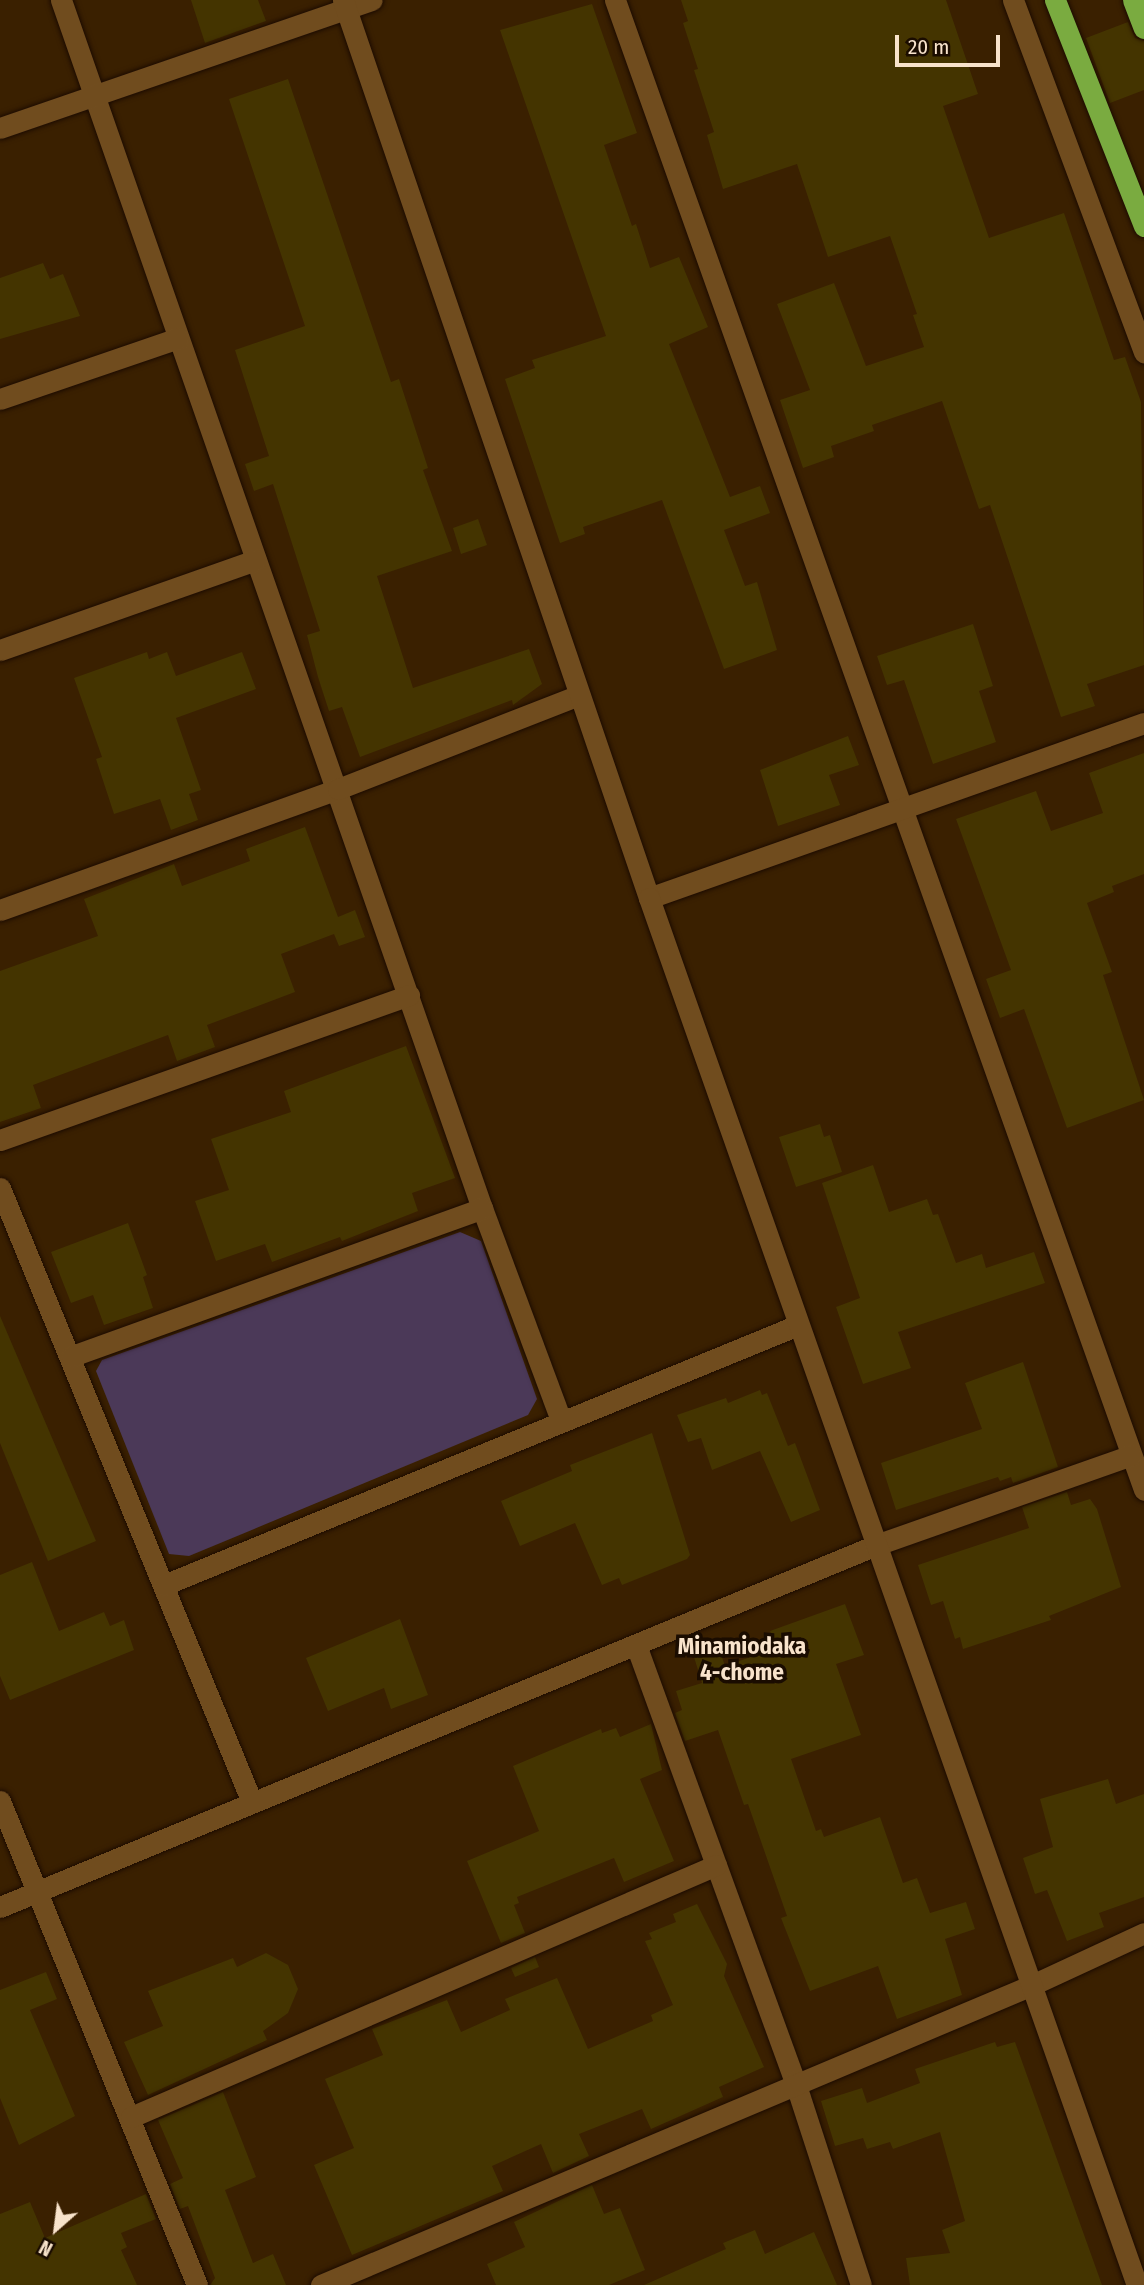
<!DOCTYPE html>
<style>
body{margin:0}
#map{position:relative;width:1144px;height:2285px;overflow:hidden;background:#3a2000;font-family:"Fira Sans Condensed",sans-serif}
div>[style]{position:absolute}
.green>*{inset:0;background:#4b3958}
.building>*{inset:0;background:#443400}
.roads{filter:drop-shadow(0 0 2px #1c0b00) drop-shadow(0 0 2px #1c0b00)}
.minor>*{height:21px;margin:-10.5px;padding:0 10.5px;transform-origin:10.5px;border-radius:10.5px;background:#704c1e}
.tertiary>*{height:21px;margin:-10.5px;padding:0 10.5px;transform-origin:10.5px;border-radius:10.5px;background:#704c1e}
.motorway>*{height:21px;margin:-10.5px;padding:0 10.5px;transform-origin:10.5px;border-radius:10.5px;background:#7aab40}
span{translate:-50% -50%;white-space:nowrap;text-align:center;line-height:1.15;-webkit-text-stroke:7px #1a0c00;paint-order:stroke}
.neighbourhood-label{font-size:23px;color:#f8e3cb;font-weight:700}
.north{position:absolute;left:21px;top:2194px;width:70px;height:70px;-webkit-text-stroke:5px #1a0c00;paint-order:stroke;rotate:208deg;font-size:19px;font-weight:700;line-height:28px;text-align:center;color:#f8e3cb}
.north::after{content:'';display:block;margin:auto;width:24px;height:32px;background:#f8e3cb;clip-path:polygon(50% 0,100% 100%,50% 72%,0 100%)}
.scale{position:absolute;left:895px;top:35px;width:105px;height:32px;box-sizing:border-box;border:4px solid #f8e3cb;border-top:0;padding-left:9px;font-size:21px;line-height:24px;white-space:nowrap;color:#f8e3cb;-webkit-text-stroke:5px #1a0c00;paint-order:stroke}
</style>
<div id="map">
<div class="green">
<i style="clip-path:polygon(460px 1232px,481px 1241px,537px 1399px,528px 1415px,189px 1556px,169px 1554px,96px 1371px,102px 1360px)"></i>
</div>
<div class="building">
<i style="clip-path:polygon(191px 0,258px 0,266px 21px,205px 43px)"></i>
<i style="clip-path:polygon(681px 0,946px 0,978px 94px,943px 106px,989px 238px,1064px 213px,1114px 360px,1125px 357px,1141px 402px,1144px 665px,1087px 684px,1095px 706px,1061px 717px,990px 505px,979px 509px,942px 401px,872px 425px,874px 431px,831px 446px,834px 457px,803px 468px,780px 400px,810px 390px,777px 304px,834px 283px,866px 366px,924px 347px,913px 315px,917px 314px,890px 236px,828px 257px,797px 164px,723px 189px,707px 135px,714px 132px,694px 70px,698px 69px,683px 23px,688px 21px)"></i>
<i style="clip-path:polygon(592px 4px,637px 133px,604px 145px,632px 226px,636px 224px,650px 268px,679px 257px,708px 327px,669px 344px,730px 497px,760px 486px,770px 513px,724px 530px,745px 586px,757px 582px,777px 650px,724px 669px,662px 500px,583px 527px,585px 534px,560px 543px,505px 379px,535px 368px,532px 360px,606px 336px,500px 30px)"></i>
<i style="clip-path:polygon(1128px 22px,1135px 38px,1144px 41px,1144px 90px,1110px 103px,1086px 38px)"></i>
<i style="clip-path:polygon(288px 79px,391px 382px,399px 379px,428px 468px,423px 470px,452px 551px,377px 576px,413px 688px,529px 649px,542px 684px,513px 705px,512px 700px,360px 757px,342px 707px,329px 711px,318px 677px,307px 635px,320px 631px,273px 484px,254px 491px,245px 464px,269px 456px,235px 350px,305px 326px,229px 99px)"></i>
<i style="clip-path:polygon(43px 263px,50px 279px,63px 274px,80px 316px,0 339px,0 278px)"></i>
<i style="clip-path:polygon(478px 519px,487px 545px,461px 554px,453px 528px)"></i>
<i style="clip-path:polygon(973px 624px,993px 686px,979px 691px,996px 742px,933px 764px,904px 680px,887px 685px,877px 656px)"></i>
<i style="clip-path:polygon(147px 652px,149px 659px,167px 652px,176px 676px,242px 652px,256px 689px,176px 718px,201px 790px,189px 794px,198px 820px,171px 830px,160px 799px,114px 814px,96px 759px,102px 757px,74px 678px)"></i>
<i style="clip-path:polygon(848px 736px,859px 765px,829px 775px,840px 805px,778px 826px,760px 770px)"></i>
<i style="clip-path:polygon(1144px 753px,1144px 874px,1112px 886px,1114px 892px,1087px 903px,1112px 972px,1103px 975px,1144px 1100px,1067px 1128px,1024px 1009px,1000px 1018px,986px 979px,1011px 970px,956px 819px,1036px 791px,1051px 831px,1103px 813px,1089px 773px)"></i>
<i style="clip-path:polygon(305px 827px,338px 917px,355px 910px,365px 937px,339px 946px,334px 934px,281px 954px,295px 992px,207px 1025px,215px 1047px,177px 1061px,168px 1035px,33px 1085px,41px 1108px,0 1122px,0 971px,98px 936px,84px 899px,174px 864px,182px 886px,250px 861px,246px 849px)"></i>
<i style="clip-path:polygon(406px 1046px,455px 1178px,412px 1193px,418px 1211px,342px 1241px,340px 1237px,272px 1262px,265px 1244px,216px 1261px,195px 1201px,229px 1190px,211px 1139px,291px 1112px,284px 1091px)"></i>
<i style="clip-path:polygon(820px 1124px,824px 1137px,830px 1135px,842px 1172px,796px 1187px,779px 1137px)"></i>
<i style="clip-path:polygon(873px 1165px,889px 1212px,927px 1199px,933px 1215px,938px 1214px,956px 1263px,982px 1254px,986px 1268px,1034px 1252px,1045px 1283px,898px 1332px,911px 1368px,863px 1384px,836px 1307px,860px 1298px,822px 1183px)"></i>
<i style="clip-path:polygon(128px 1223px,147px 1275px,143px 1277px,153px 1308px,104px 1325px,93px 1295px,71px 1303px,51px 1252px)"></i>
<i style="clip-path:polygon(0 1316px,96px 1541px,48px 1561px,0 1443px)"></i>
<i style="clip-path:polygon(1023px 1362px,1058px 1467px,1013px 1483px,1011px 1477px,1000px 1481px,998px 1477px,896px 1510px,881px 1463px,982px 1429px,965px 1383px)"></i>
<i style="clip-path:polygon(760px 1390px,762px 1395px,767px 1393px,788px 1446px,795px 1443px,820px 1510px,791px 1522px,760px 1451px,712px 1470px,701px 1438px,688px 1442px,677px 1415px,726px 1398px,728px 1403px)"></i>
<i style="clip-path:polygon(652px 1433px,690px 1555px,687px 1559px,622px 1585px,619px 1578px,602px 1585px,575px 1523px,520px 1546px,501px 1501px,572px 1471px,570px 1465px)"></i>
<i style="clip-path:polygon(1067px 1492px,1071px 1505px,1090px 1499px,1097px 1509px,1121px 1587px,1049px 1616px,1051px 1620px,963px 1649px,960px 1637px,955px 1639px,943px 1601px,931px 1605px,918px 1565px,1029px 1528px,1022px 1507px)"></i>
<i style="clip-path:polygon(32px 1562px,59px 1631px,104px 1612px,110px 1626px,124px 1620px,134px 1650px,10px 1700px,0 1676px,0 1575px)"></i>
<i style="clip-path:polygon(845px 1604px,864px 1655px,836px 1664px,861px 1735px,791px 1759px,816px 1831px,821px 1829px,824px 1837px,880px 1817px,903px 1883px,917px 1878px,930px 1913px,966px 1902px,975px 1929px,945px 1939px,962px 1995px,897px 2019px,878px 1966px,810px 1991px,781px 1918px,787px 1916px,748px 1804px,744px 1805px,718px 1730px,685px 1741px,675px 1713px,682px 1710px,676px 1691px,702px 1683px,694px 1657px,719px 1648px,725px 1666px,776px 1648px,770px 1631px)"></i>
<i style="clip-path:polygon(400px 1619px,428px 1695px,391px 1709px,384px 1688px,328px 1711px,306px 1658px)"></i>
<i style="clip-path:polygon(651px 1724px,662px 1770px,640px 1779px,674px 1861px,624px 1882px,614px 1858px,517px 1897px,519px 1903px,514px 1905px,525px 1933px,501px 1943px,467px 1861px,539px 1831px,513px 1766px,601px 1729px,602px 1733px,616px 1728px,620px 1737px)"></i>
<i style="clip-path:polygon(1108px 1779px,1116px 1804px,1144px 1794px,1144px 1897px,1099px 1913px,1104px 1927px,1067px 1941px,1047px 1890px,1035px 1894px,1023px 1858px,1053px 1847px,1040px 1799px)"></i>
<i style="clip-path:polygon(697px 1904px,727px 1964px,724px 1976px,764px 2067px,719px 2087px,723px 2097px,651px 2129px,642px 2109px,579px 2134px,589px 2156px,553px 2173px,541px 2144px,492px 2166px,503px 2191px,352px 2255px,314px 2165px,354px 2148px,325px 2079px,383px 2055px,372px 2029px,447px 2000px,461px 2032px,510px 2010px,505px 1999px,557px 1978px,588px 2049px,653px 2021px,651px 2015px,673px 2005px,645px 1941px,652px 1939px,649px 1933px,676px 1922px,673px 1914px)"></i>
<i style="clip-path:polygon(266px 1953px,288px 1965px,298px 1989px,288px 2013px,263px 2031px,267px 2040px,148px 2095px,124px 2042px,163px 2026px,148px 1991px,233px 1958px,237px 1967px)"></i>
<i style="clip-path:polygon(535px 1957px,539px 1967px,515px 1977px,511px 1968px)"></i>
<i style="clip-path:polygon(46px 1972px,57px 1999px,30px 2010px,75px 2116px,19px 2145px,0 2098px,0 1990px)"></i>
<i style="clip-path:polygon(995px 2042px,997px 2047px,1015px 2042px,1102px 2285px,910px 2285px,906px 2258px,950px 2253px,942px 2230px,965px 2221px,940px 2132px,893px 2149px,890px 2142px,867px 2149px,863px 2138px,835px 2146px,821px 2101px,862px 2088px,867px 2103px,920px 2083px,915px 2069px)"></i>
<i style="clip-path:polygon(223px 2092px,256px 2177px,225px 2190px,253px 2263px,273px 2254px,286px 2285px,210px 2285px,215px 2278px,188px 2206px,180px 2209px,170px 2184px,183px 2178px,158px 2120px)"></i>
<i style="clip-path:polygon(592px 2185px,604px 2214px,620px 2208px,645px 2270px,609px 2285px,496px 2285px,487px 2264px,525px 2247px,514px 2222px)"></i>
<i style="clip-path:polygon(146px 2194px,156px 2219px,121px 2233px,127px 2247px,121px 2250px,137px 2285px,0 2285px,0 2214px,30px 2202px,45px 2238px)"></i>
<i style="clip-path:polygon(755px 2230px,765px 2254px,814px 2232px,837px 2285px,644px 2285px,726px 2249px,723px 2243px)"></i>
</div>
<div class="roads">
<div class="minor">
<i style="left:61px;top:0;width:1279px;rotate:70.79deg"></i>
<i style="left:482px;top:1208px;width:226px;rotate:69.6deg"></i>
<i style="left:615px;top:0;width:1581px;rotate:70.45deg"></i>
<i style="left:1013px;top:0;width:376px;rotate:69.6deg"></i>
<i style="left:0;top:128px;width:393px;rotate:-19deg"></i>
<i style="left:0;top:399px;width:188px;rotate:-18.9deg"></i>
<i style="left:0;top:650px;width:271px;rotate:-19.4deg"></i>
<i style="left:649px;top:898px;width:525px;rotate:-19.47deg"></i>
<i style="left:0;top:910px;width:359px;rotate:-19.7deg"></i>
<i style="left:338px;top:789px;width:259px;rotate:-21.3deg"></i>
<i style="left:0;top:1140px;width:434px;rotate:-19.5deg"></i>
<i style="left:0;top:1188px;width:661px;rotate:67.7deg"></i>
<i style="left:72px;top:1356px;width:436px;rotate:-19.8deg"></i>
<i style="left:164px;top:1585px;width:685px;rotate:-22.3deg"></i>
<i style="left:636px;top:1645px;width:465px;rotate:70deg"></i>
<i style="left:795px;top:2082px;width:213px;rotate:72deg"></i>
<i style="left:0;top:1801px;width:523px;rotate:67.85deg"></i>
<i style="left:0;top:1907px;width:948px;rotate:-22.45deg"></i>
<i style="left:876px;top:1545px;width:270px;rotate:-19.4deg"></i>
<i style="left:131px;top:2117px;width:637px;rotate:-23.3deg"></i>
<i style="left:321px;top:2285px;width:772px;rotate:-22.88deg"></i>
<i style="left:1032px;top:1985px;width:123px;rotate:-24.9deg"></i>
</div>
<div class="tertiary">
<i style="left:343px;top:0;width:949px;rotate:71.18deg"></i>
<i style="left:649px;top:898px;width:1470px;rotate:70.62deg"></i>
</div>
<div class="motorway">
<i style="left:1055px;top:0;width:243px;rotate:68.5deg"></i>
<i style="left:1133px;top:0;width:30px;rotate:69deg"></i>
</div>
</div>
<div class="neighbourhood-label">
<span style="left:742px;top:1659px">Minamiodaka<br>4-chome</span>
</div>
<div class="north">N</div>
<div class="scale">20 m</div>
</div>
